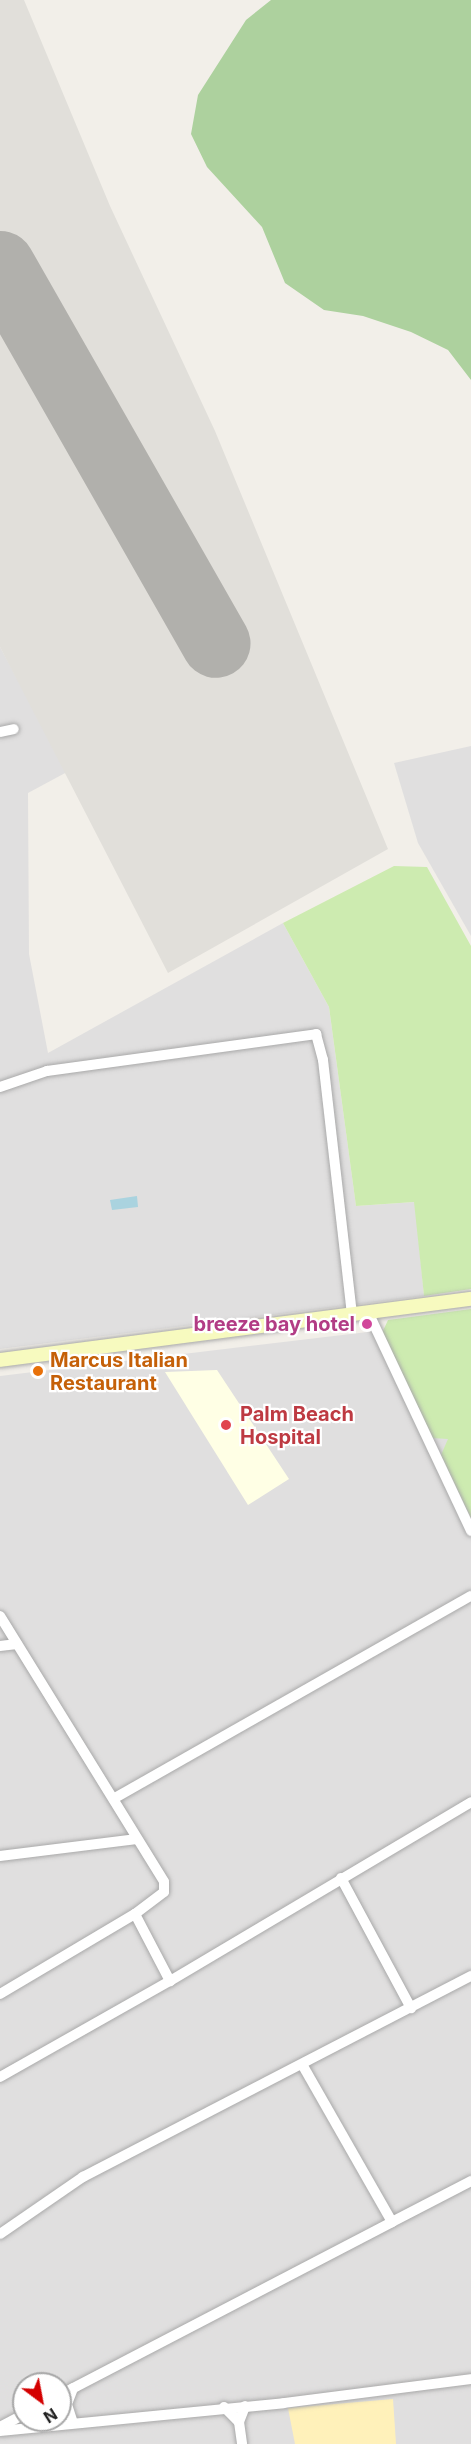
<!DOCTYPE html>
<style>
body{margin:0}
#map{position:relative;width:471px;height:2444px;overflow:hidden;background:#f2efe9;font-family:Inter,sans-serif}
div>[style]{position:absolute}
.residential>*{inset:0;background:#e0dfdf}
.education>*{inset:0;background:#ffffe5}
.airport>*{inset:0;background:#e1dfda}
.grass>*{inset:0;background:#cdebb0}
.forest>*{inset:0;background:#add19e}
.sand>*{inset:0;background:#fff1ba}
.water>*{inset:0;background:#aad3df}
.runway>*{height:69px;margin:-34.5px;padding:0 34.5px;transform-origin:34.5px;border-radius:34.5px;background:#b1b0ac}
.roads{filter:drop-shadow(0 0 2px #a9a9a9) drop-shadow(0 0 2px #a9a9a9)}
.street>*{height:10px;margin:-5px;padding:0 5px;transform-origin:5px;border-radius:5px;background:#fff}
.secondary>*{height:14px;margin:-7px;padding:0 7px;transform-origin:7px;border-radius:7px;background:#f7fabf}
.dots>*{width:16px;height:16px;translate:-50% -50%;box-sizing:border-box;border:3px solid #fff;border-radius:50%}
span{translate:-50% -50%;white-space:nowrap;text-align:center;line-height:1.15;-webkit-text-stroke:4.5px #fff;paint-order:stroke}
.hotel-label{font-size:20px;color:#b23c85;font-weight:700}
.right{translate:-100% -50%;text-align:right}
.food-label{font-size:20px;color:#c56008;font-weight:700}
.left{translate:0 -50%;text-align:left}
.health-label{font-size:20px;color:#be3a42;font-weight:700}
.north{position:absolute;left:12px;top:2372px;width:60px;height:60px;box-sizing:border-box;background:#fff;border:2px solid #a7a7a7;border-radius:50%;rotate:148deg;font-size:16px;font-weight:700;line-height:24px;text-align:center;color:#222}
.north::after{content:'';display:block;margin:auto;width:21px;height:27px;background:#d40000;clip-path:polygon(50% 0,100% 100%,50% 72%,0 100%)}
</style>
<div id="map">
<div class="residential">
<i style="clip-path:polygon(0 647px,67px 772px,28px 793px,29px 954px,48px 1053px,283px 923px,329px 1007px,356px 1206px,415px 1202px,424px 1296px,0 1349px)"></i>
<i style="clip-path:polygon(471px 746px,471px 936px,418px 843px,394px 763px)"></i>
<i style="clip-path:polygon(evenodd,376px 1331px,471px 1414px,471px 2444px,0 2444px,0 1376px,376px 1331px,24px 2384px,60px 2384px,60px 2420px,24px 2420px,24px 2384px)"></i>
</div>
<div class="education">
<i style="clip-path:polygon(217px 1370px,289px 1479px,248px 1505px,165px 1372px)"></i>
</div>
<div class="airport">
<i style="clip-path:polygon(0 0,24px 0,110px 206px,215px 431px,388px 849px,168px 973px,0 647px)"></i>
</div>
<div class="grass">
<i style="clip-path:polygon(394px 866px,427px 867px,471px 946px,471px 1289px,424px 1296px,414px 1202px,356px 1206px,329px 1007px,283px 923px)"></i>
<i style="clip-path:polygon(471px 1309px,471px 1518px,441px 1455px,448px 1439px,432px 1438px,382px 1333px,388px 1320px)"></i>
</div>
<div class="forest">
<i style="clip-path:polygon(271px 0,471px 0,471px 380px,448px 350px,411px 332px,363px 316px,324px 310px,285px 283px,262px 227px,207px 167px,191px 134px,198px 95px,246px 20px)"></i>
</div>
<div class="sand">
<i style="clip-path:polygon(393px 2399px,396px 2444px,295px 2444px,288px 2408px)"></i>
</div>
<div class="water">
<i style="clip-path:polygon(137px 1196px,138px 1207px,112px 1210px,110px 1200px)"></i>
</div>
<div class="runway">
<i style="left:0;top:265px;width:435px;rotate:60.3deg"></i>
</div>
<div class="roads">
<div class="street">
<i style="left:0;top:732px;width:14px;rotate:-12deg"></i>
<i style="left:0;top:1087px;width:50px;rotate:-18.8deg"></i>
<i style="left:47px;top:1071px;width:272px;rotate:-7.8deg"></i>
<i style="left:316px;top:1034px;width:27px;rotate:75deg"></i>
<i style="left:323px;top:1060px;width:256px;rotate:83.5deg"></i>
<i style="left:368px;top:1312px;width:242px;rotate:64.8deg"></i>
<i style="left:0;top:1616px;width:312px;rotate:58.3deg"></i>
<i style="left:164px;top:1882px;width:10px;rotate:90deg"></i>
<i style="left:164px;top:1892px;width:36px;rotate:143deg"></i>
<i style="left:135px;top:1914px;width:76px;rotate:62.4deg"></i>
<i style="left:0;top:1646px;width:17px;rotate:-7deg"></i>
<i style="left:115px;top:1798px;width:409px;rotate:-29.6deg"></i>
<i style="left:0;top:1856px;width:138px;rotate:-7.1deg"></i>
<i style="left:341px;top:1878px;width:148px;rotate:61.7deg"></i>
<i style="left:0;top:1994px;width:157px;rotate:-30.7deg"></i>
<i style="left:0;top:2077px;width:195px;rotate:-29.5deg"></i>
<i style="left:170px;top:1981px;width:350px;rotate:-30.7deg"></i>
<i style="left:392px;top:2222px;width:89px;rotate:-27.4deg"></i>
<i style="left:0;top:2234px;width:101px;rotate:-34.5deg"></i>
<i style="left:83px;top:2177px;width:437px;rotate:-27.4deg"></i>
<i style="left:60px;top:2395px;width:374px;rotate:-27.5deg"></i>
<i style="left:392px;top:2222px;width:180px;rotate:-119.7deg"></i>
<i style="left:224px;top:2407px;width:21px;rotate:45deg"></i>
<i style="left:239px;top:2422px;width:17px;rotate:-69deg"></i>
<i style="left:239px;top:2422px;width:22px;rotate:82deg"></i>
<i style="left:73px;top:2423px;width:20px;rotate:-108deg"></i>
<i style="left:67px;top:2404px;width:17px;rotate:-69deg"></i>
<i style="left:0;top:2427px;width:27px;rotate:-28deg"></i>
<i style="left:0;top:2431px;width:285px;rotate:-5.6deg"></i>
<i style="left:284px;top:2403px;width:189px;rotate:-7.3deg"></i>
</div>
<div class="secondary">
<i style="left:0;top:1360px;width:475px;rotate:-7.4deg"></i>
</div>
</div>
<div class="dots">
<i style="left:367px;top:1324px;background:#d1479c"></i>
<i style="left:38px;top:1371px;background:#e8710a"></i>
<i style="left:226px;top:1425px;background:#e0444e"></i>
</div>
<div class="hotel-label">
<span class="right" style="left:355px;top:1324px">breeze bay hotel</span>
</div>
<div class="food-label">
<span class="left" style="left:50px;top:1372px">Marcus Italian<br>Restaurant</span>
</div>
<div class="health-label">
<span class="left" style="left:240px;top:1426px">Palm Beach<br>Hospital</span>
</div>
<div class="north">N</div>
</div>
